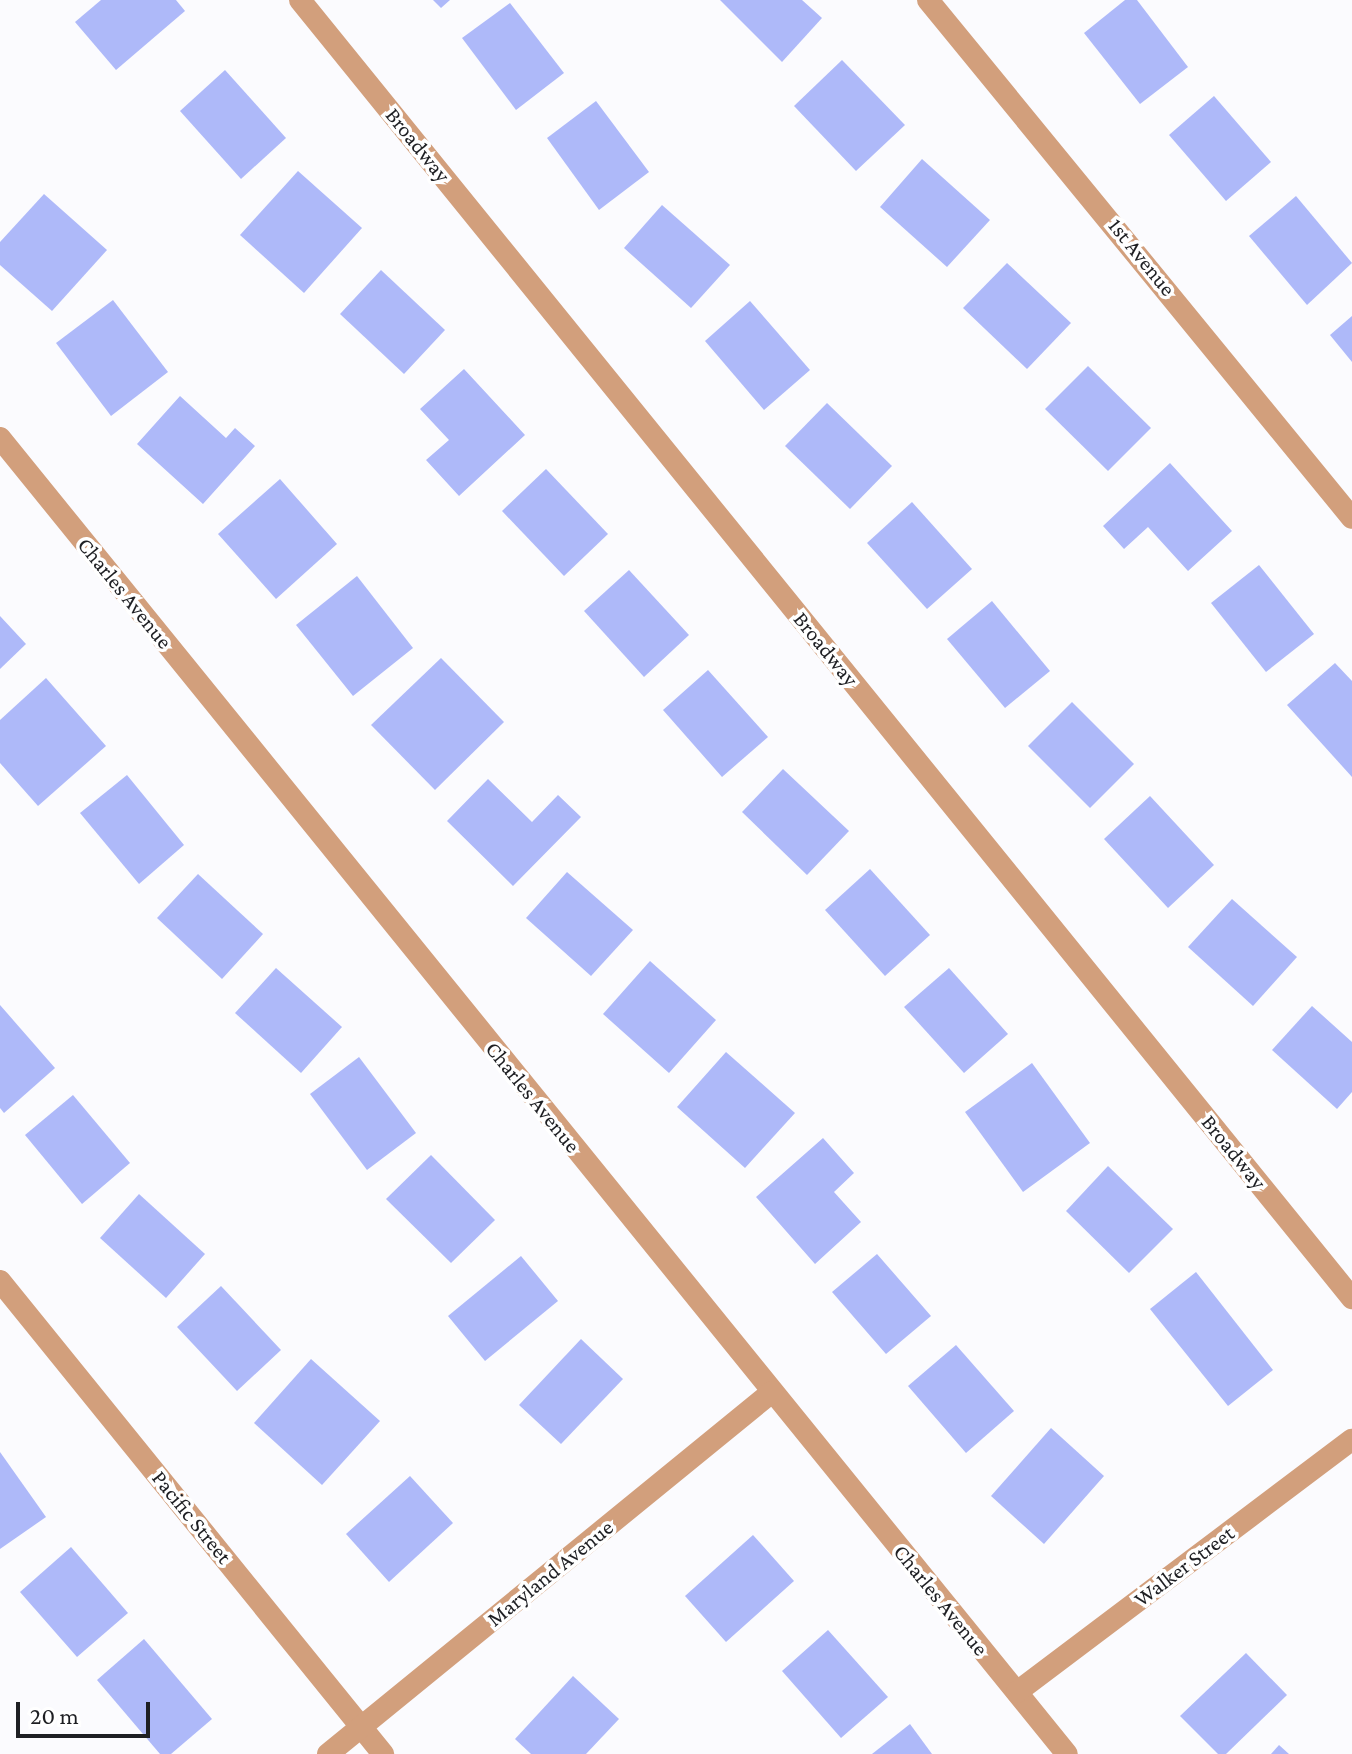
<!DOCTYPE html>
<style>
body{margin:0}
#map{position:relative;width:1352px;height:1754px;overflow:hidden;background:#fbfbfe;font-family:"Crimson Pro",serif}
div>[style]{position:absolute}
.building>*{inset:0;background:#aeb9f9}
.minor>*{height:22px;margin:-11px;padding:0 11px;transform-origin:11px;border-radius:11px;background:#d29f7c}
span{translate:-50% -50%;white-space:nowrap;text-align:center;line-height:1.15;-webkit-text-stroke:7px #fff;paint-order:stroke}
.street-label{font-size:22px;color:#1e1f23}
.scale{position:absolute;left:16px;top:1702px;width:134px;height:36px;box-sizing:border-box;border:4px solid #1e1f23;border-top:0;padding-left:10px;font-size:24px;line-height:28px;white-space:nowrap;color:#1e1f23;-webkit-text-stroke:6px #fff;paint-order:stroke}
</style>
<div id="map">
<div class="building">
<i style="clip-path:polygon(101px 0,176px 0,185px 11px,116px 70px,75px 22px)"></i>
<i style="clip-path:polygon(433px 0,450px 0,441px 8px)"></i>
<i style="clip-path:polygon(720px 0,802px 0,822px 18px,782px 62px)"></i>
<i style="clip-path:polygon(1125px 0,1137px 0,1188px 67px,1140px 104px,1084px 33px)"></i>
<i style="clip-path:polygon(510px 3px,564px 73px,516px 110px,462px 38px)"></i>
<i style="clip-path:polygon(842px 60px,905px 125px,856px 171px,794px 106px)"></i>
<i style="clip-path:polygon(225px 70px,286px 138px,241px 179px,180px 111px)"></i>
<i style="clip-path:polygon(1214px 96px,1271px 162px,1226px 201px,1169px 135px)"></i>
<i style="clip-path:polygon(596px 101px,649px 172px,599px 210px,547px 138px)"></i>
<i style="clip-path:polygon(922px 159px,990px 220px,947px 267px,880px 207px)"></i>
<i style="clip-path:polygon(298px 171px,362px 228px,304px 293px,240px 235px)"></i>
<i style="clip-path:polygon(44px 194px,107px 250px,52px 311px,0 265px,0 242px)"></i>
<i style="clip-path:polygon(1296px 196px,1352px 263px,1307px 305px,1249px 236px)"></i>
<i style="clip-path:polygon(662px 205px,730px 265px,691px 308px,624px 248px)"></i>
<i style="clip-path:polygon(1007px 263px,1071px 323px,1027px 369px,963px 308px)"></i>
<i style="clip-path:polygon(381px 270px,445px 330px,404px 374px,340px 314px)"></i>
<i style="clip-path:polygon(113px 300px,168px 372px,111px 416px,56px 343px)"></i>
<i style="clip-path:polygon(750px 301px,810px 370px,764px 410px,705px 341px)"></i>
<i style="clip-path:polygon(1352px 316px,1352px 362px,1330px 335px)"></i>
<i style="clip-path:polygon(1088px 366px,1151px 428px,1108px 471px,1045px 409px)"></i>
<i style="clip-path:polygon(464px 369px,525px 435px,459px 496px,426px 460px,449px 440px,420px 409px)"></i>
<i style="clip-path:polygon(180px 396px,226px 438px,235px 428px,255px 446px,203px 504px,137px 444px)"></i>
<i style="clip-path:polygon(827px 403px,892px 466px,850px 509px,785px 446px)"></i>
<i style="clip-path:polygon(1170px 463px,1232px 531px,1188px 571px,1148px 527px,1124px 549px,1103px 526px)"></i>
<i style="clip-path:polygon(546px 469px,608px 534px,564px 576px,502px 511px)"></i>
<i style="clip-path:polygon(280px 479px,337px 544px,276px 599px,218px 534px)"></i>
<i style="clip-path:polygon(912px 502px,972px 569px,927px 609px,867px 543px)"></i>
<i style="clip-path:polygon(1259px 565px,1314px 634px,1266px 672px,1211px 603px)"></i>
<i style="clip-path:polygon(629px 570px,689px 635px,644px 677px,584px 611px)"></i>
<i style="clip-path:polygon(357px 576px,413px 648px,353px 696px,296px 625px)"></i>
<i style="clip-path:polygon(992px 601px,1050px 671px,1005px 708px,947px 639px)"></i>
<i style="clip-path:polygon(0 616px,26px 644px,0 669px)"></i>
<i style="clip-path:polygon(441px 658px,504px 722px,435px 790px,371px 725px)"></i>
<i style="clip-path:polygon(1335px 663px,1352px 681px,1352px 777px,1287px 705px)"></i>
<i style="clip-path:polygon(708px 670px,768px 737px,722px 777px,663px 710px)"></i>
<i style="clip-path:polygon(46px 678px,106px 746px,38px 806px,0 763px,0 720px)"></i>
<i style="clip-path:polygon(1072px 702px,1134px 764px,1090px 808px,1028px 746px)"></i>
<i style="clip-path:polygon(783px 769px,849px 831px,807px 875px,742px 812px)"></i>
<i style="clip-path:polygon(127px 775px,184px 845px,139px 884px,80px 813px)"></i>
<i style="clip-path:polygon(488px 779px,532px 822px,558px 795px,581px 817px,513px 886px,447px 821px)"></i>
<i style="clip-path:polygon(1150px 796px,1214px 865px,1168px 908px,1104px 839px)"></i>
<i style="clip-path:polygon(870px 869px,930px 935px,885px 976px,825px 910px)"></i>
<i style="clip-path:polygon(567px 872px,633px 930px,591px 976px,526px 918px)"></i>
<i style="clip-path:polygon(198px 874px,263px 934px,222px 979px,157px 918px)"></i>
<i style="clip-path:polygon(1232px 899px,1297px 957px,1253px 1006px,1188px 947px)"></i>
<i style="clip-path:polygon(650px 961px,716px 1020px,669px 1073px,603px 1014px)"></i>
<i style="clip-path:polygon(276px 968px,342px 1027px,301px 1073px,235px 1013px)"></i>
<i style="clip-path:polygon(949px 968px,1008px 1034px,964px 1073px,904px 1007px)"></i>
<i style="clip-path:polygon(0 1005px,55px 1068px,4px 1113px,0 1108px)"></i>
<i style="clip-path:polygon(1312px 1006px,1352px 1042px,1352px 1092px,1337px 1109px,1272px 1050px)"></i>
<i style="clip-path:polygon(726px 1052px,795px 1113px,745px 1168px,677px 1107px)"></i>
<i style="clip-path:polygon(359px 1057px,416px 1133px,367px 1170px,310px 1094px)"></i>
<i style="clip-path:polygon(1032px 1063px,1090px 1143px,1023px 1192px,965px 1112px)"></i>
<i style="clip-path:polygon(73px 1095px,130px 1163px,82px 1204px,25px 1135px)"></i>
<i style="clip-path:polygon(823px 1138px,854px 1173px,834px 1192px,861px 1222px,815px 1264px,756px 1197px)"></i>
<i style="clip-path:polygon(431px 1155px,495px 1220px,451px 1263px,386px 1199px)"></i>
<i style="clip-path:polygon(1108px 1166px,1173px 1229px,1129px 1273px,1066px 1211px)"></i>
<i style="clip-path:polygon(139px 1194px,205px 1254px,166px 1298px,100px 1238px)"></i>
<i style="clip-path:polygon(877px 1254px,931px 1316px,886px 1354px,832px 1292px)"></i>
<i style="clip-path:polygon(521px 1256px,558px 1301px,485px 1361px,448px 1316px)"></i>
<i style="clip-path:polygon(1196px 1272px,1273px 1370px,1228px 1406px,1150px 1309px)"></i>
<i style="clip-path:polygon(221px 1286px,281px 1350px,237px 1391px,177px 1327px)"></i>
<i style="clip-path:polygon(581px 1339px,623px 1379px,561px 1444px,519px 1405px)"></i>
<i style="clip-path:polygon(956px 1345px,1014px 1411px,966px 1453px,908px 1386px)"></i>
<i style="clip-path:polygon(311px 1359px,380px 1421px,322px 1485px,254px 1423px)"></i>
<i style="clip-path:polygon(1051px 1428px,1104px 1476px,1044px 1544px,991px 1496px)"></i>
<i style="clip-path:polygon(0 1452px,46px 1517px,0 1549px)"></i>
<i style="clip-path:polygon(410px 1476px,453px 1523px,389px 1582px,346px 1534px)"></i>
<i style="clip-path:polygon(753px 1535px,794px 1581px,726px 1642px,685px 1596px)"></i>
<i style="clip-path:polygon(71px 1547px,128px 1613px,77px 1657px,20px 1592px)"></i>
<i style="clip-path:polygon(828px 1630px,888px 1697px,841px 1738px,782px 1671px)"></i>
<i style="clip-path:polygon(144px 1639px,212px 1719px,171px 1754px,160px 1754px,97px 1680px)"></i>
<i style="clip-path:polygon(1246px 1653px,1287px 1695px,1226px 1754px,1218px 1754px,1180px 1716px)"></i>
<i style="clip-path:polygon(573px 1676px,619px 1719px,586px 1754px,531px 1754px,515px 1739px)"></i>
<i style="clip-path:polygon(910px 1724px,932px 1754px,872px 1754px)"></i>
<i style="clip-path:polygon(1279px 1745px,1289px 1754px,1271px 1754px)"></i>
</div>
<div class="minor">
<i style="left:300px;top:0;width:1671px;rotate:50.98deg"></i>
<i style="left:928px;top:0;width:669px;rotate:50.7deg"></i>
<i style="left:0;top:438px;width:1694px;rotate:50.97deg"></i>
<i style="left:0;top:1281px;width:609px;rotate:51deg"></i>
<i style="left:1017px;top:1692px;width:419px;rotate:-37deg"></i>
<i style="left:328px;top:1754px;width:573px;rotate:-39.19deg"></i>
</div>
<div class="street-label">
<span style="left:418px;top:145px;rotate:51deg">Broadway</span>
<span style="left:1142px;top:257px;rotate:51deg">1st Avenue</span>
<span style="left:125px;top:593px;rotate:51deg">Charles Avenue</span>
<span style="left:826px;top:649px;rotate:51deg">Broadway</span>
<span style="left:533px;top:1097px;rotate:51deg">Charles Avenue</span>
<span style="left:1234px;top:1152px;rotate:51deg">Broadway</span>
<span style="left:192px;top:1517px;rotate:51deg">Pacific Street</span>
<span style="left:1184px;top:1566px;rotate:-37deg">Walker Street</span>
<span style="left:550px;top:1573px;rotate:-39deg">Maryland Avenue</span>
<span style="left:941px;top:1600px;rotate:51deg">Charles Avenue</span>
</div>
<div class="scale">20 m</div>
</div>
